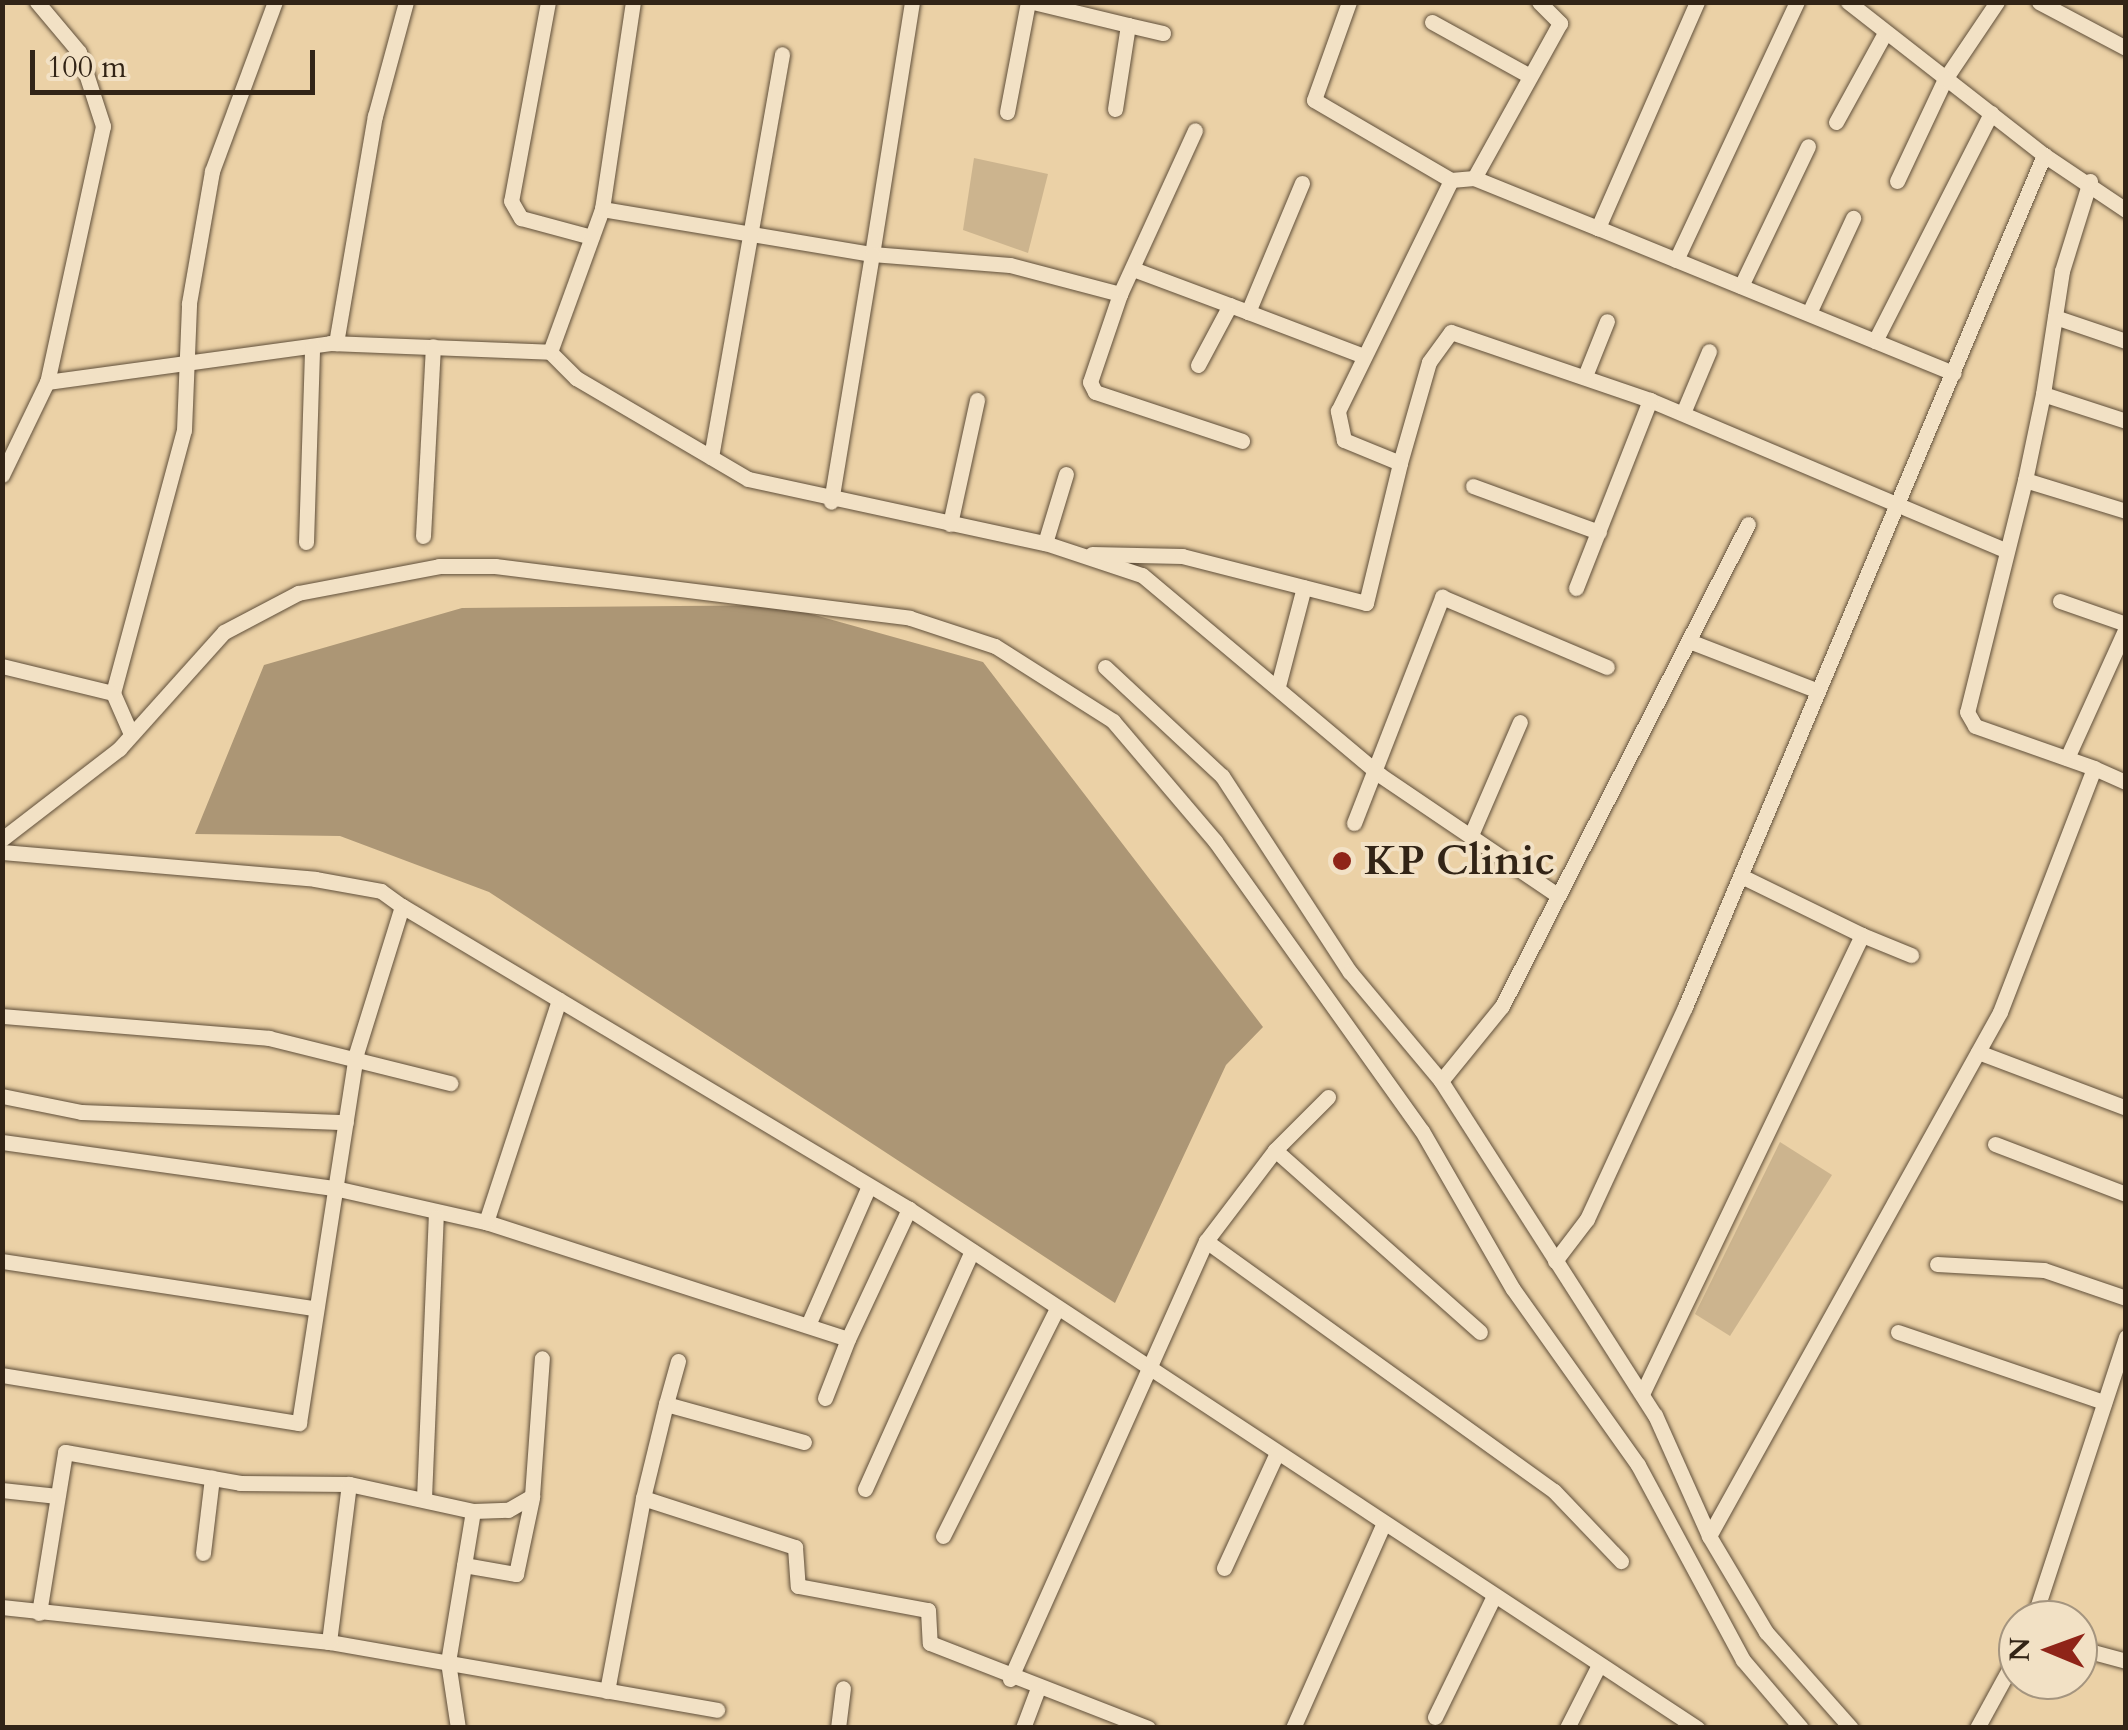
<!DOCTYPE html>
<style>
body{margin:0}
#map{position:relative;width:2128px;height:1730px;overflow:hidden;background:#ebd1a6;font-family:Cardo,serif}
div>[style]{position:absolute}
.green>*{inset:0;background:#ccb48e}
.water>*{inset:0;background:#ac9675}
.roads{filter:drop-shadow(0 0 2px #604f3a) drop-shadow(0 0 2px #604f3a)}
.minor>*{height:15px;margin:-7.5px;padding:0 7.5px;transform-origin:7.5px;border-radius:7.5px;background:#f2e1c5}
.dots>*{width:28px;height:28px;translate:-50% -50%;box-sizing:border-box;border:5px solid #f2e1c5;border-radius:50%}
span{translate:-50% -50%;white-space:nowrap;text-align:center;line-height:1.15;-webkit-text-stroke:8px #f2e1c5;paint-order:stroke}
.poi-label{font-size:42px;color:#322416;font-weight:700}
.left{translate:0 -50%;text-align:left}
.frame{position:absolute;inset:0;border:5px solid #322416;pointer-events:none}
.north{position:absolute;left:1998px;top:1600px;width:100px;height:100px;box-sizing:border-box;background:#f2e1c5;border:2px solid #a5957f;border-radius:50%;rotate:271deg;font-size:28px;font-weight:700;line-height:40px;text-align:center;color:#322416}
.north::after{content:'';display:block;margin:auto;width:35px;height:45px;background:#8f2418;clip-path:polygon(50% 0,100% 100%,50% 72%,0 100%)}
.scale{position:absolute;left:30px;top:50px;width:285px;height:45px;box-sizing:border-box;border:5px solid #322416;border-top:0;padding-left:12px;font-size:30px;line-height:35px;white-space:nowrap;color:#322416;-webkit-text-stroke:8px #f2e1c5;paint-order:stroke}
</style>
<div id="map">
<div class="green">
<i style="clip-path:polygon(974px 158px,1048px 174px,1028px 253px,963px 230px)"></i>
<i style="clip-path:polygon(1780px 1142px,1832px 1175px,1730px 1336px,1695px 1314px)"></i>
</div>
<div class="water">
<i style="clip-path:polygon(779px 605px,983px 662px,1263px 1027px,1226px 1065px,1115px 1303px,489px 892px,340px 836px,195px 834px,264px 665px,462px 608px)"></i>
</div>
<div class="roads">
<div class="minor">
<i style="left:37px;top:2px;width:65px;rotate:50deg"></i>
<i style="left:79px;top:52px;width:78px;rotate:72deg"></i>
<i style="left:103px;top:126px;width:262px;rotate:102.3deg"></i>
<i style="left:548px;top:2px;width:202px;rotate:100.5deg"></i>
<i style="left:511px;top:201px;width:20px;rotate:60deg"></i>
<i style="left:521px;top:218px;width:73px;rotate:15deg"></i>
<i style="left:912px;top:2px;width:255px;rotate:99deg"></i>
<i style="left:872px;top:254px;width:138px;rotate:4.6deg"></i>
<i style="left:1010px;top:265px;width:114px;rotate:14.8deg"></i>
<i style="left:1120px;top:294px;width:180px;rotate:-65.4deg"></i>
<i style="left:1033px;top:2px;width:98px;rotate:13.6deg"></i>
<i style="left:1128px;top:25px;width:85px;rotate:98.8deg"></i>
<i style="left:1349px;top:2px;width:104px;rotate:109.7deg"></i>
<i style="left:1314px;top:100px;width:159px;rotate:30.3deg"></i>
<i style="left:1539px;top:2px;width:30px;rotate:45deg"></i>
<i style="left:1560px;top:23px;width:177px;rotate:119deg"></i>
<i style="left:1474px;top:178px;width:134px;rotate:22deg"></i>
<i style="left:1697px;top:2px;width:247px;rotate:113.7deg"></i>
<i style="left:1598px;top:228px;width:384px;rotate:22.2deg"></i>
<i style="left:2039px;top:2px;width:98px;rotate:27.9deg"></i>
<i style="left:1432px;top:22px;width:112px;rotate:28.9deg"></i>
<i style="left:1128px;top:25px;width:36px;rotate:13deg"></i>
<i style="left:1007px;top:112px;width:112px;rotate:-79.2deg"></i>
<i style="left:1836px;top:122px;width:102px;rotate:-61.2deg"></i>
<i style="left:2044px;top:155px;width:99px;rotate:33.9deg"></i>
<i style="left:1897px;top:181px;width:113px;rotate:-64.8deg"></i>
<i style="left:1945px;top:79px;width:93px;rotate:-56deg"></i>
<i style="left:2090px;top:181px;width:94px;rotate:107.3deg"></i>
<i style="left:2062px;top:271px;width:124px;rotate:98.8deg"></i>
<i style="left:2043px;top:394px;width:87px;rotate:18deg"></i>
<i style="left:1302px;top:183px;width:140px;rotate:112.7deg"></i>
<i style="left:1248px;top:312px;width:121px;rotate:20.8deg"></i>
<i style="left:602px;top:209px;width:274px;rotate:9.5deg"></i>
<i style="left:872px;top:254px;width:251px;rotate:99.4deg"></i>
<i style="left:1676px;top:260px;width:285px;rotate:-64.9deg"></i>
<i style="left:1133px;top:269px;width:123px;rotate:20.5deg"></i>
<i style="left:1741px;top:286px;width:155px;rotate:-64.4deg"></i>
<i style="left:1120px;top:294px;width:93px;rotate:108.8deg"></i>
<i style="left:1090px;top:382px;width:11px;rotate:63deg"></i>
<i style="left:1095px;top:392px;width:155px;rotate:18.4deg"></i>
<i style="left:1809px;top:313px;width:105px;rotate:-65.1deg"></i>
<i style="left:2055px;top:317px;width:75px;rotate:18.7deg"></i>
<i style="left:1875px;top:341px;width:256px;rotate:-63deg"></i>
<i style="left:336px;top:343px;width:230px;rotate:-80.3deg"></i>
<i style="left:375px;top:116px;width:118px;rotate:-74.8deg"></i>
<i style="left:550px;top:352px;width:37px;rotate:45deg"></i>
<i style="left:576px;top:378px;width:199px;rotate:30.4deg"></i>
<i style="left:748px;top:479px;width:304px;rotate:12.2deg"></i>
<i style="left:1045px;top:543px;width:102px;rotate:18.3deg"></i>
<i style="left:1142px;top:575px;width:311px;rotate:40deg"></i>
<i style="left:1380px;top:775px;width:214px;rotate:34.1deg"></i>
<i style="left:1198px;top:365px;width:68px;rotate:-61.9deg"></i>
<i style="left:1585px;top:376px;width:59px;rotate:-68.2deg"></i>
<i style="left:2043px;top:394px;width:88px;rotate:101.8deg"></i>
<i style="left:2025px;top:480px;width:106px;rotate:17.1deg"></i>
<i style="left:1650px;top:400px;width:382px;rotate:22.9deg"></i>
<i style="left:1683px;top:413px;width:67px;rotate:-67.2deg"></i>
<i style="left:711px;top:457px;width:409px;rotate:-80deg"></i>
<i style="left:1400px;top:463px;width:105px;rotate:-74deg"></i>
<i style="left:1429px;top:362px;width:37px;rotate:-54deg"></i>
<i style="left:1451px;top:332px;width:210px;rotate:18.9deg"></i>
<i style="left:1650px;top:400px;width:202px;rotate:111.5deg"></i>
<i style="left:2px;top:475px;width:103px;rotate:-64.2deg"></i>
<i style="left:47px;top:382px;width:286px;rotate:-7.8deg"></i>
<i style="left:330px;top:343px;width:220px;rotate:2.3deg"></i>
<i style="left:550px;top:352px;width:152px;rotate:-70deg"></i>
<i style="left:602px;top:209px;width:209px;rotate:-81.5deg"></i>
<i style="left:2025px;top:480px;width:239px;rotate:104deg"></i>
<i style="left:1967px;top:712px;width:16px;rotate:60deg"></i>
<i style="left:1975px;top:726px;width:126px;rotate:19.4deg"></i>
<i style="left:1473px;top:486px;width:134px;rotate:20.1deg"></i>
<i style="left:950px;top:524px;width:127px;rotate:-77.7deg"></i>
<i style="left:423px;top:536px;width:190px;rotate:-87deg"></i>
<i style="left:306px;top:542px;width:196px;rotate:-88.2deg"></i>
<i style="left:1045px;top:543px;width:72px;rotate:-73.1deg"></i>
<i style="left:1092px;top:554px;width:90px;rotate:1.3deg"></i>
<i style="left:1182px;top:556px;width:190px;rotate:14.3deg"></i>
<i style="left:1366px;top:603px;width:144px;rotate:-76.3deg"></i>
<i style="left:1400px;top:463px;width:61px;rotate:-157.7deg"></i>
<i style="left:1344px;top:440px;width:30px;rotate:-102deg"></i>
<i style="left:1338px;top:411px;width:257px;rotate:-63.9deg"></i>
<i style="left:1451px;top:180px;width:23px;rotate:-5deg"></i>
<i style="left:2060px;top:601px;width:70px;rotate:19.2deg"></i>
<i style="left:1689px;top:641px;width:136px;rotate:21.1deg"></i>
<i style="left:2px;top:666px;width:114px;rotate:13.7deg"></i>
<i style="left:113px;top:693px;width:272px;rotate:-74.9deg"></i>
<i style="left:184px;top:430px;width:127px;rotate:-87.7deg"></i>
<i style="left:189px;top:303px;width:134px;rotate:-80.1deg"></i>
<i style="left:212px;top:171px;width:180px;rotate:-69.6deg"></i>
<i style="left:1105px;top:667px;width:160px;rotate:43deg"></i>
<i style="left:1222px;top:776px;width:234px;rotate:56.9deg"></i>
<i style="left:1350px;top:972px;width:142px;rotate:50.1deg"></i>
<i style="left:1441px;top:1081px;width:397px;rotate:57.4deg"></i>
<i style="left:1655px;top:1415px;width:133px;rotate:65.9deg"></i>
<i style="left:1709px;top:1536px;width:112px;rotate:59.3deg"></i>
<i style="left:1766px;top:1632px;width:128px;rotate:48.5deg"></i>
<i style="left:1278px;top:686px;width:102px;rotate:-75.3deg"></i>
<i style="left:113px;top:693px;width:45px;rotate:66.3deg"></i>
<i style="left:2067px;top:758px;width:143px;rotate:-65.6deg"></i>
<i style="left:1354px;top:823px;width:243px;rotate:-68.7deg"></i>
<i style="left:1442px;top:597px;width:179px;rotate:23deg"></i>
<i style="left:1471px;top:835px;width:123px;rotate:-66.6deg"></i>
<i style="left:2px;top:839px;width:148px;rotate:-37.6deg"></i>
<i style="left:119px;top:749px;width:157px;rotate:-48.1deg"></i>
<i style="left:224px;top:632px;width:84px;rotate:-27.8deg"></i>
<i style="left:298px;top:593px;width:144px;rotate:-10.8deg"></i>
<i style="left:439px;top:566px;width:56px"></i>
<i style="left:495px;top:566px;width:418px;rotate:7.1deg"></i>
<i style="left:910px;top:618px;width:89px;rotate:18.2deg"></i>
<i style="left:995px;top:646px;width:140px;rotate:32.4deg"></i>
<i style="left:1113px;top:721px;width:157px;rotate:49.6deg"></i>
<i style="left:1215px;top:841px;width:356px;rotate:54.5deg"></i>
<i style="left:1422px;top:1131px;width:182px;rotate:60.1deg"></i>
<i style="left:1513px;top:1289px;width:216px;rotate:54.6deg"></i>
<i style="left:1638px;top:1465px;width:221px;rotate:61.7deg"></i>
<i style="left:1743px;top:1660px;width:89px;rotate:49.5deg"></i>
<i style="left:2px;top:852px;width:314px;rotate:4.9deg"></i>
<i style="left:315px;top:879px;width:67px;rotate:10.3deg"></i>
<i style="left:381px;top:891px;width:26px;rotate:36deg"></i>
<i style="left:1862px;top:935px;width:53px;rotate:22.2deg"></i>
<i style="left:2px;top:1016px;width:268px;rotate:4.7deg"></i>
<i style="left:269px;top:1038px;width:187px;rotate:14deg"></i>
<i style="left:1978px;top:1052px;width:158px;rotate:20.7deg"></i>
<i style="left:1441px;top:1081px;width:97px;rotate:-50.9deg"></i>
<i style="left:1502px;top:1006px;width:541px;rotate:-62.96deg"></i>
<i style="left:2px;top:1096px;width:81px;rotate:11.4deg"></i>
<i style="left:81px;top:1112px;width:265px;rotate:2.2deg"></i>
<i style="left:2px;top:1142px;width:340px;rotate:7.9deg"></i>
<i style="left:339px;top:1189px;width:151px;rotate:12.7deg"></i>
<i style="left:486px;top:1222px;width:380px;rotate:17.9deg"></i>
<i style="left:848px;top:1339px;width:144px;rotate:-64.9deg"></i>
<i style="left:1995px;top:1144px;width:140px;rotate:20.9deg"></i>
<i style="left:1275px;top:1150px;width:75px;rotate:-45deg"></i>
<i style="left:486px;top:1222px;width:234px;rotate:-71.8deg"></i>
<i style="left:1206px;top:1241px;width:114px;rotate:-52.8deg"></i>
<i style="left:1275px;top:1150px;width:274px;rotate:41.6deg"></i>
<i style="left:2px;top:1261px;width:316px;rotate:8.6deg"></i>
<i style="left:1555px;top:1261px;width:53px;rotate:-52.7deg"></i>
<i style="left:1587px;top:1219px;width:234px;rotate:-65.2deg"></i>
<i style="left:1685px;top:1007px;width:925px;rotate:-67.15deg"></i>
<i style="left:2044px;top:155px;width:249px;rotate:-142deg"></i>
<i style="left:1937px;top:1264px;width:107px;rotate:3.2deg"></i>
<i style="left:2044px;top:1270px;width:87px;rotate:18.9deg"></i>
<i style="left:808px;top:1325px;width:152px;rotate:-66.3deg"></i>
<i style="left:1898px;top:1332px;width:218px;rotate:18.8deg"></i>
<i style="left:678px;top:1361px;width:45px;rotate:105.6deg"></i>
<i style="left:666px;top:1404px;width:143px;rotate:15.4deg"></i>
<i style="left:2px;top:1375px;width:301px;rotate:9.2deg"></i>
<i style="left:299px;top:1423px;width:373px;rotate:-81.2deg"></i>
<i style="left:356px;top:1054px;width:155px;rotate:-72.7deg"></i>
<i style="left:402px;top:906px;width:591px;rotate:30.86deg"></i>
<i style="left:909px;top:1209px;width:944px;rotate:33.37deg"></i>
<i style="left:1642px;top:1394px;width:509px;rotate:-64.39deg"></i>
<i style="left:1862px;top:935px;width:135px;rotate:-154deg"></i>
<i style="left:825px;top:1398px;width:63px;rotate:-68.7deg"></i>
<i style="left:865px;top:1489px;width:261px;rotate:-65.8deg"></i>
<i style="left:2px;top:1490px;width:55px;rotate:6.2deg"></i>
<i style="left:424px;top:1498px;width:281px;rotate:-87.6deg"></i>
<i style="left:643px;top:1498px;width:97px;rotate:-76.3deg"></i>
<i style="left:473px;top:1511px;width:35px;rotate:-2deg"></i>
<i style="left:508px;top:1510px;width:28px;rotate:-30deg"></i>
<i style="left:532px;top:1496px;width:138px;rotate:-85.9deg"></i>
<i style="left:943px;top:1536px;width:255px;rotate:-63.4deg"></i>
<i style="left:1709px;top:1536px;width:599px;rotate:-60.95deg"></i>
<i style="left:2000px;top:1012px;width:261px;rotate:-68.9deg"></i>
<i style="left:2094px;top:768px;width:35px;rotate:24deg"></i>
<i style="left:203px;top:1553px;width:76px;rotate:-83.2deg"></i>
<i style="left:464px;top:1565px;width:53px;rotate:9.8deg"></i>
<i style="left:516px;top:1574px;width:78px;rotate:-78.1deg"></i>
<i style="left:1224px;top:1568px;width:127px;rotate:-65.3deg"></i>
<i style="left:2px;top:1607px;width:329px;rotate:6.1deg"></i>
<i style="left:329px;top:1642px;width:394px;rotate:9.9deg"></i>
<i style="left:39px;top:1613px;width:163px;rotate:-80.8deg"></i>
<i style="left:65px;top:1452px;width:178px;rotate:10deg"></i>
<i style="left:240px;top:1483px;width:109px;rotate:0.5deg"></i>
<i style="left:2033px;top:1620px;width:298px;rotate:-71.8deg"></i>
<i style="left:329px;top:1642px;width:159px;rotate:-82.8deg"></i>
<i style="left:349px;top:1484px;width:127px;rotate:12.3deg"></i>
<i style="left:473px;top:1511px;width:153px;rotate:99.4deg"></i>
<i style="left:448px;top:1662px;width:67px;rotate:81.4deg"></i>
<i style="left:2078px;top:1648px;width:50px;rotate:15.2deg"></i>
<i style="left:1010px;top:1679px;width:480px;rotate:-65.9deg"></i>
<i style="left:1206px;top:1241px;width:428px;rotate:35.7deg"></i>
<i style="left:1554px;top:1491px;width:97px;rotate:46.3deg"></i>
<i style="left:607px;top:1691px;width:196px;rotate:-79.4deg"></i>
<i style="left:643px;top:1498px;width:160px;rotate:17.9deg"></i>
<i style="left:795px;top:1547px;width:39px;rotate:86deg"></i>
<i style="left:798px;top:1586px;width:132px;rotate:10.5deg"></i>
<i style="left:928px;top:1610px;width:33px;rotate:87deg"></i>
<i style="left:930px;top:1643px;width:234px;rotate:21.3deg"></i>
<i style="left:1435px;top:1717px;width:135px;rotate:-64deg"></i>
<i style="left:838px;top:1728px;width:40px;rotate:-82.9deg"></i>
<i style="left:1023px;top:1728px;width:43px;rotate:-69.4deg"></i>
<i style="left:1293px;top:1728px;width:224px;rotate:-66.1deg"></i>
<i style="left:1567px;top:1728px;width:71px;rotate:-63.1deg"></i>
<i style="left:1977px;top:1728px;width:85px;rotate:-61.3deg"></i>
</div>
</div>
<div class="dots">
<i style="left:1342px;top:861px;background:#8f2418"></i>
</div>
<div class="poi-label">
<span class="left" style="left:1364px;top:861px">KP Clinic</span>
</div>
<div class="frame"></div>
<div class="north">N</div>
<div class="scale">100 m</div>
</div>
